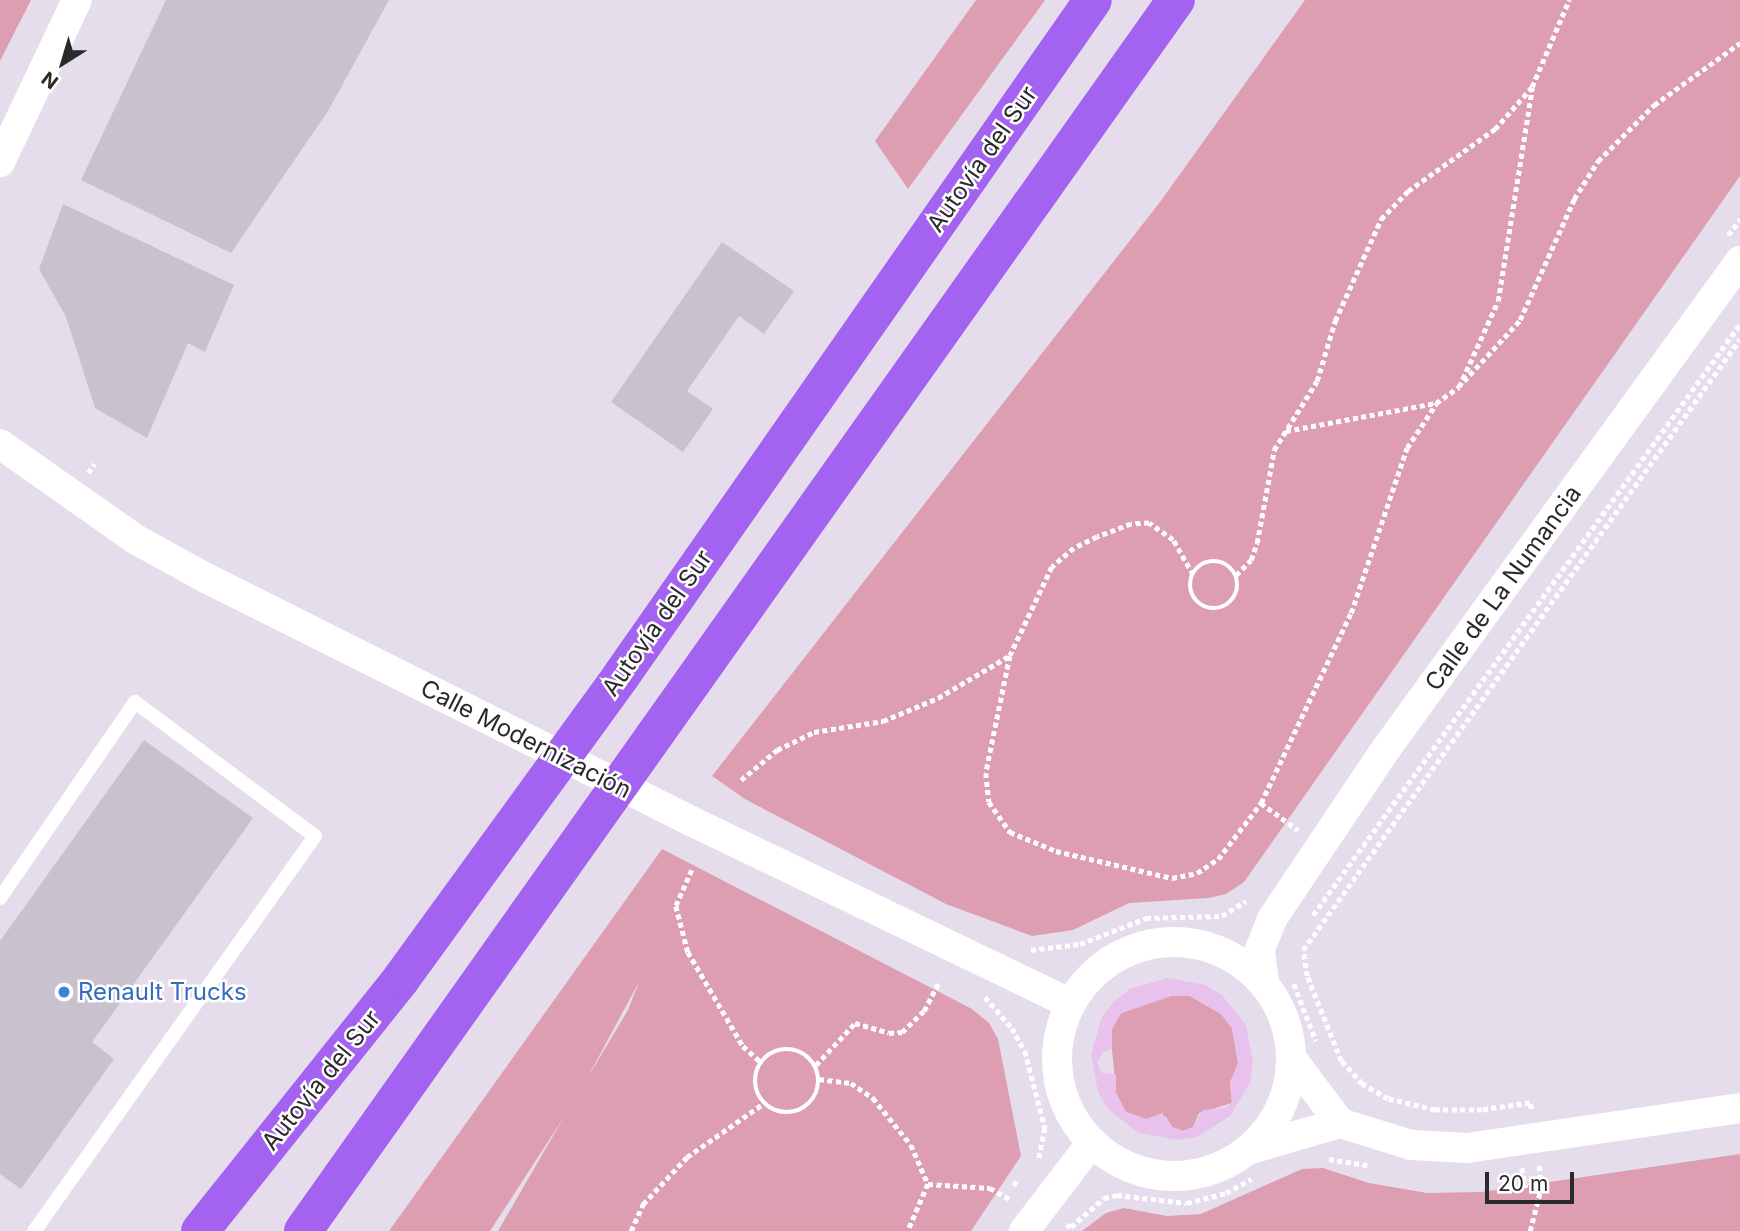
<!DOCTYPE html>
<meta charset="utf-8">
<style>
body{margin:0}
#map{position:relative;width:1740px;height:1231px;overflow:hidden;background:#e5ddeb;font-family:Inter,sans-serif}
div>[style]{position:absolute}
.green>*{inset:0;background:#dd9eb1}
.sand>*{inset:0;background:#e8c2ed}
.building>*{inset:0;background:#c9c1cd}
.path>*{height:4.5px;margin-top:-2.25px;transform-origin:0;background:repeating-linear-gradient(90deg,#fff 0 5px,transparent 0 8.5px)}
.path>.ring{margin:-2.25px;padding:0;box-sizing:content-box;background:none;border:4.5px solid #fff;border-radius:50%}
.service>*{height:14px;margin:-7px;padding:0 7px;transform-origin:7px;border-radius:7px;background:#fff}
.minor>*{height:30px;margin:-15px;padding:0 15px;transform-origin:15px;border-radius:15px;background:#fff}
.minor>.ring{margin:-15px;padding:0;box-sizing:content-box;background:none;border:30px solid #fff;border-radius:50%}
.motorway>*{height:38px;margin:-19px;padding:0 19px;transform-origin:19px;border-radius:19px;background:#a462f0}
.dots>*{width:19px;height:19px;translate:-50% -50%;box-sizing:border-box;border:4px solid #fff;border-radius:50%}
span{translate:-50% -50%;white-space:nowrap;text-align:center;line-height:1.15;-webkit-text-stroke:5px #fff;paint-order:stroke}
.street-label{font-size:24px;color:#2a2a2a}
.shop-label{font-size:24px;color:#366cbe}
.left{translate:0 -50%;text-align:left}
.north{position:absolute;left:28px;top:28px;width:70px;height:70px;-webkit-text-stroke:5px #fff;paint-order:stroke;rotate:217deg;font-size:19px;font-weight:700;line-height:28px;text-align:center;color:#2a2a2a}
.north::after{content:'';display:block;margin:auto;width:24px;height:32px;background:#2a2a2a;clip-path:polygon(50% 0,100% 100%,50% 72%,0 100%)}
.scale{position:absolute;left:1485px;top:1172px;width:89px;height:32px;box-sizing:border-box;border:4px solid #2a2a2a;border-top:0;padding-left:9px;font-size:21px;line-height:24px;white-space:nowrap;color:#2a2a2a;-webkit-text-stroke:5px #fff;paint-order:stroke}
</style>
<div id="map">
<div class="green">
<i style="clip-path:polygon(0 0,31px 0,0 61px)"></i>
<i style="clip-path:polygon(976px 0,1045px 0,908px 189px,875px 141px)"></i>
<i style="clip-path:polygon(1305px 0,1740px 0,1740px 176px,1244px 882px,1226px 894px,1208px 898px,1129px 903px,1073px 930px,1032px 936px,946px 904px,745px 799px,712px 776px,1160px 202px)"></i>
<i style="clip-path:polygon(evenodd,662px 849px,972px 1009px,989px 1023px,998px 1039px,1021px 1156px,971px 1231px,498px 1231px,564px 1117px,490px 1231px,389px 1231px,662px 849px,639px 982px,628px 1010px,591px 1072px,591px 1071px,639px 982px)"></i>
<i style="clip-path:polygon(1171px 996px,1190px 996px,1221px 1014px,1232px 1028px,1238px 1063px,1230px 1083px,1232px 1103px,1199px 1113px,1193px 1127px,1183px 1131px,1172px 1127px,1166px 1117px,1146px 1119px,1126px 1112px,1116px 1093px,1112px 1049px,1112px 1029px,1121px 1013px)"></i>
<i style="clip-path:polygon(1740px 1154px,1740px 1231px,1082px 1231px,1106px 1213px,1124px 1208px,1167px 1216px,1201px 1214px,1302px 1169px,1323px 1168px,1369px 1183px,1427px 1193px,1481px 1192px)"></i>
</div>
<div class="sand">
<i style="clip-path:polygon(evenodd,1167px 978px,1205px 985px,1222px 995px,1246px 1025px,1253px 1063px,1250px 1083px,1230px 1116px,1197px 1137px,1177px 1140px,1139px 1133px,1108px 1109px,1098px 1092px,1091px 1054px,1102px 1017px,1114px 1002px,1130px 989px,1167px 978px,1171px 996px,1190px 996px,1221px 1014px,1232px 1028px,1238px 1063px,1230px 1083px,1232px 1103px,1225px 1108px,1203px 1110px,1193px 1127px,1183px 1131px,1172px 1127px,1162px 1113px,1146px 1119px,1126px 1112px,1116px 1093px,1116px 1074px,1102px 1073px,1097px 1063px,1102px 1053px,1112px 1049px,1112px 1029px,1121px 1013px,1171px 996px)"></i>
</div>
<div class="building">
<i style="clip-path:polygon(166px 0,389px 0,328px 111px,231px 253px,81px 180px)"></i>
<i style="clip-path:polygon(63px 204px,234px 285px,205px 352px,188px 343px,147px 438px,95px 408px,66px 317px,39px 269px)"></i>
<i style="clip-path:polygon(722px 242px,794px 291px,764px 334px,739px 316px,687px 391px,713px 409px,683px 452px,611px 402px)"></i>
<i style="clip-path:polygon(144px 740px,253px 818px,92px 1042px,114px 1059px,21px 1189px,0 1174px,0 941px)"></i>
</div>
<div class="path">
<i style="left:1728px;top:235px;width:20px;rotate:-53deg"></i>
<i style="left:1464px;top:381px;width:83px;rotate:-47.4deg"></i>
<i style="left:1520px;top:320px;width:133px;rotate:-65.9deg"></i>
<i style="left:1574px;top:199px;width:45px;rotate:-57.7deg"></i>
<i style="left:1598px;top:161px;width:79px;rotate:-45deg"></i>
<i style="left:1654px;top:105px;width:106px;rotate:-35.8deg"></i>
<i style="left:1286px;top:431px;width:153px;rotate:-10.6deg"></i>
<i style="left:1436px;top:403px;width:28px;rotate:-35deg"></i>
<i style="left:1459px;top:387px;width:94px;rotate:-65.6deg"></i>
<i style="left:1498px;top:301px;width:216px;rotate:-80.9deg"></i>
<i style="left:88px;top:473px;width:11px;rotate:-56deg"></i>
<i class="ring" style="left:1190px;top:561px;width:43.5px;height:43.5px"></i>
<i style="left:1193px;top:575px;width:40px;rotate:-119.7deg"></i>
<i style="left:1173px;top:540px;width:29px;rotate:-145deg"></i>
<i style="left:1149px;top:523px;width:18px;rotate:177deg"></i>
<i style="left:1131px;top:524px;width:36px;rotate:159deg"></i>
<i style="left:1097px;top:537px;width:25px;rotate:154deg"></i>
<i style="left:1074px;top:548px;width:29px;rotate:139deg"></i>
<i style="left:1052px;top:567px;width:98px;rotate:115.3deg"></i>
<i style="left:1010px;top:656px;width:119px;rotate:101.6deg"></i>
<i style="left:986px;top:773px;width:29px;rotate:84deg"></i>
<i style="left:989px;top:802px;width:37px;rotate:55deg"></i>
<i style="left:1010px;top:832px;width:50px;rotate:22.4deg"></i>
<i style="left:1056px;top:851px;width:119px;rotate:13.1deg"></i>
<i style="left:1172px;top:878px;width:25px;rotate:-11deg"></i>
<i style="left:1197px;top:873px;width:25px;rotate:-34deg"></i>
<i style="left:1218px;top:859px;width:71px;rotate:-52.5deg"></i>
<i style="left:1261px;top:803px;width:46px;rotate:36.1deg"></i>
<i style="left:1236px;top:575px;width:21px;rotate:-45deg"></i>
<i style="left:1251px;top:560px;width:18px;rotate:-71deg"></i>
<i style="left:1257px;top:543px;width:95px;rotate:-79.6deg"></i>
<i style="left:1274px;top:450px;width:81px;rotate:-58.1deg"></i>
<i style="left:1317px;top:381px;width:63px;rotate:-73.3deg"></i>
<i style="left:1335px;top:321px;width:112px;rotate:-65.7deg"></i>
<i style="left:1381px;top:219px;width:39px;rotate:-46deg"></i>
<i style="left:1408px;top:191px;width:107px;rotate:-35.5deg"></i>
<i style="left:1495px;top:129px;width:56px;rotate:-48.6deg"></i>
<i style="left:1532px;top:87px;width:95px;rotate:-67deg"></i>
<i style="left:741px;top:780px;width:47px;rotate:-39.8deg"></i>
<i style="left:777px;top:750px;width:41px;rotate:-25.9deg"></i>
<i style="left:814px;top:732px;width:70px;rotate:-9.1deg"></i>
<i style="left:883px;top:721px;width:60px;rotate:-22.7deg"></i>
<i style="left:938px;top:698px;width:82px;rotate:-30.6deg"></i>
<i style="left:1261px;top:803px;width:210px;rotate:-64.7deg"></i>
<i style="left:1351px;top:613px;width:174px;rotate:-71.3deg"></i>
<i style="left:1407px;top:448px;width:53px;rotate:-56.6deg"></i>
<i style="left:692px;top:870px;width:39px;rotate:114deg"></i>
<i style="left:676px;top:906px;width:48px;rotate:75.4deg"></i>
<i style="left:688px;top:952px;width:109px;rotate:59.7deg"></i>
<i style="left:743px;top:1046px;width:24px;rotate:42deg"></i>
<i style="left:1313px;top:915px;width:729px;rotate:-54.15deg"></i>
<i style="left:1031px;top:950px;width:49px;rotate:-7deg"></i>
<i style="left:1080px;top:944px;width:71px;rotate:-21.5deg"></i>
<i style="left:1146px;top:918px;width:76px;rotate:-1.5deg"></i>
<i style="left:1222px;top:916px;width:28px;rotate:-32deg"></i>
<i style="left:1294px;top:984px;width:61px;rotate:68.9deg"></i>
<i style="left:985px;top:997px;width:41px;rotate:48.9deg"></i>
<i style="left:1012px;top:1028px;width:26px;rotate:61deg"></i>
<i style="left:1025px;top:1051px;width:80px;rotate:75.4deg"></i>
<i style="left:1045px;top:1128px;width:33px;rotate:101deg"></i>
<i class="ring" style="left:755px;top:1049px;width:59.5px;height:59.5px"></i>
<i style="left:816px;top:1065px;width:57px;rotate:-47.1deg"></i>
<i style="left:855px;top:1023px;width:35px;rotate:16deg"></i>
<i style="left:889px;top:1033px;width:13px;rotate:-4deg"></i>
<i style="left:902px;top:1032px;width:30px;rotate:-44deg"></i>
<i style="left:924px;top:1011px;width:33px;rotate:-63deg"></i>
<i style="left:819px;top:1079px;width:32px;rotate:7deg"></i>
<i style="left:851px;top:1083px;width:27px;rotate:34deg"></i>
<i style="left:873px;top:1098px;width:60px;rotate:51deg"></i>
<i style="left:911px;top:1145px;width:43px;rotate:66.4deg"></i>
<i style="left:928px;top:1184px;width:51px;rotate:113.1deg"></i>
<i style="left:1531px;top:1109px;width:6px;rotate:-99deg"></i>
<i style="left:1530px;top:1103px;width:49px;rotate:171.7deg"></i>
<i style="left:1482px;top:1110px;width:47px;rotate:180deg"></i>
<i style="left:1435px;top:1110px;width:48px;rotate:-166.8deg"></i>
<i style="left:1388px;top:1099px;width:30px;rotate:-150deg"></i>
<i style="left:1362px;top:1084px;width:31px;rotate:-132deg"></i>
<i style="left:1341px;top:1061px;width:92px;rotate:-111.8deg"></i>
<i style="left:1307px;top:976px;width:26px;rotate:-99deg"></i>
<i style="left:1303px;top:950px;width:751px;rotate:-54.43deg"></i>
<i style="left:1329px;top:1159px;width:39px;rotate:9deg"></i>
<i style="left:1522px;top:1168px;width:20px;rotate:79deg"></i>
<i style="left:1013px;top:1182px;width:8px;rotate:30deg"></i>
<i style="left:928px;top:1184px;width:62px;rotate:3.7deg"></i>
<i style="left:990px;top:1188px;width:25px;rotate:29deg"></i>
<i style="left:1067px;top:1224px;width:5px;rotate:37deg"></i>
<i style="left:1071px;top:1227px;width:44px;rotate:-41.3deg"></i>
<i style="left:1104px;top:1198px;width:13px;rotate:-13deg"></i>
<i style="left:1117px;top:1195px;width:70px;rotate:6.5deg"></i>
<i style="left:1187px;top:1203px;width:40px;rotate:-14.4deg"></i>
<i style="left:1226px;top:1193px;width:29px;rotate:-29deg"></i>
<i style="left:631px;top:1231px;width:30px;rotate:-66deg"></i>
<i style="left:643px;top:1204px;width:64px;rotate:-46.9deg"></i>
<i style="left:687px;top:1157px;width:94px;rotate:-35deg"></i>
<i style="left:1530px;top:1231px;width:44px;rotate:-75.7deg"></i>
<i style="left:1541px;top:1188px;width:22px;rotate:-95deg"></i>
</div>
<div class="service">
<i style="left:0;top:898px;width:238px;rotate:-55.4deg"></i>
<i style="left:135px;top:702px;width:224px;rotate:36.7deg"></i>
<i style="left:315px;top:836px;width:485px;rotate:125.4deg"></i>
</div>
<div class="minor">
<i style="left:0;top:162px;width:179px;rotate:-64.6deg"></i>
<i style="left:0;top:444px;width:165px;rotate:35.1deg"></i>
<i style="left:135px;top:539px;width:81px;rotate:28.8deg"></i>
<i style="left:206px;top:578px;width:542px;rotate:26.61deg"></i>
<i style="left:691px;top:821px;width:420px;rotate:25.7deg"></i>
<i class="ring" style="left:1057px;top:942px;width:204px;height:204px"></i>
<i style="left:1264px;top:983px;width:34px;rotate:-97deg"></i>
<i style="left:1260px;top:949px;width:32px;rotate:-68deg"></i>
<i style="left:1272px;top:919px;width:200px;rotate:-56.2deg"></i>
<i style="left:1383px;top:753px;width:608px;rotate:-54.03deg"></i>
<i style="left:1292px;top:1059px;width:80px;rotate:53.1deg"></i>
<i style="left:1251px;top:1149px;width:93px;rotate:-16.3deg"></i>
<i style="left:1340px;top:1123px;width:74px;rotate:17.2deg"></i>
<i style="left:1411px;top:1145px;width:56px;rotate:3.1deg"></i>
<i style="left:1467px;top:1148px;width:276px;rotate:-8.3deg"></i>
<i style="left:1024px;top:1231px;width:112px;rotate:-52.6deg"></i>
</div>
<div class="motorway">
<i style="left:200px;top:1231px;width:322px;rotate:-51.4deg"></i>
<i style="left:401px;top:979px;width:374px;rotate:-54deg"></i>
<i style="left:621px;top:676px;width:824px;rotate:-55.08deg"></i>
<i style="left:303px;top:1231px;width:1509px;rotate:-54.66deg"></i>
</div>
<div class="dots">
<i style="left:64px;top:992px;background:#3f7fe0"></i>
</div>
<div class="street-label">
<span style="left:982px;top:159px;rotate:-55deg">Autovía del Sur</span>
<span style="left:1503px;top:588px;rotate:-54deg">Calle de La Numancia</span>
<span style="left:657px;top:623px;rotate:-55deg">Autovía del Sur</span>
<span style="left:526px;top:739px;rotate:27deg">Calle Modernización</span>
<span style="left:321px;top:1080px;rotate:-51deg">Autovía del Sur</span>
</div>
<div class="shop-label">
<span class="left" style="left:78px;top:992px">Renault Trucks</span>
</div>
<div class="north">N</div>
<div class="scale">20 m</div>
</div>
